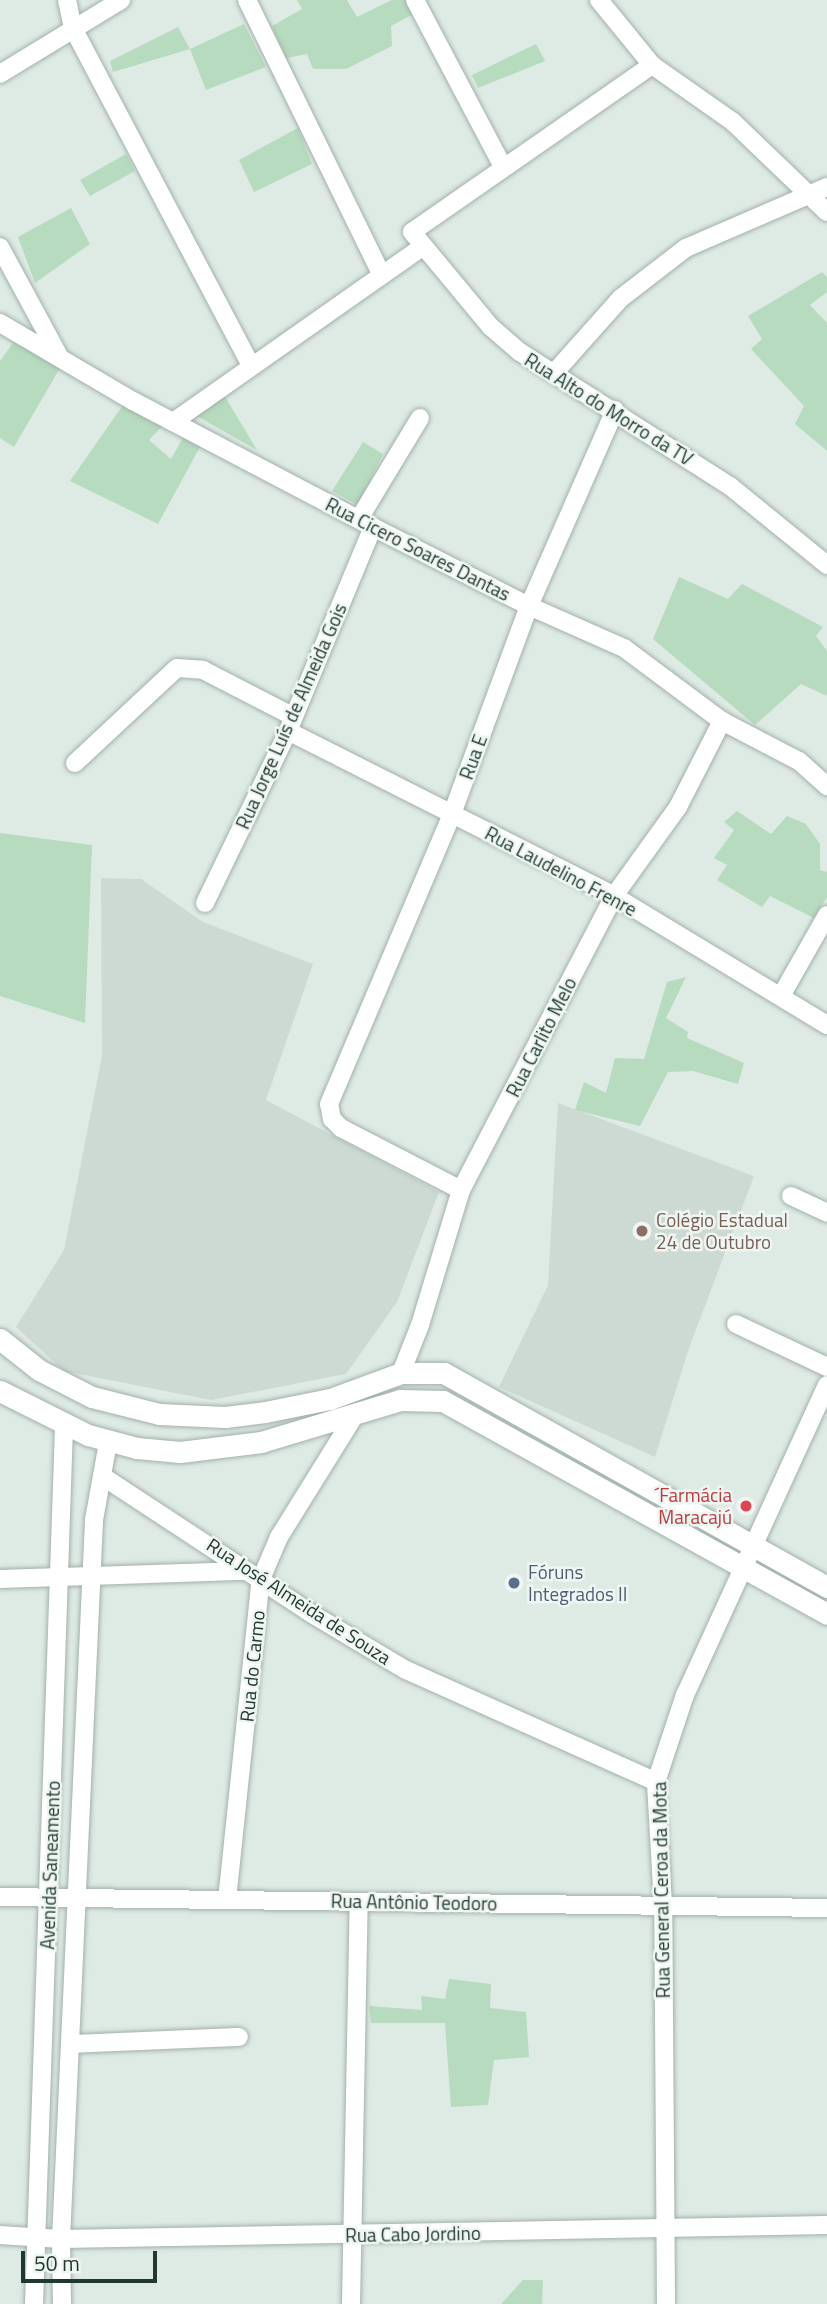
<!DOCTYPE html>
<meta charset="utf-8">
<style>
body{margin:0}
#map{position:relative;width:827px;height:2304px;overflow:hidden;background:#deeae4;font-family:"Titillium Web",sans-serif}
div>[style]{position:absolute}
.built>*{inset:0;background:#cdd9d3}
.green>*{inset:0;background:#b7dbbe}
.roads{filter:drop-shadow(0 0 2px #a1b1aa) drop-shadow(0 0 2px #a1b1aa)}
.street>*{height:18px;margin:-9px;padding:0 9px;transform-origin:9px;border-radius:9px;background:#fff}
.secondary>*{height:21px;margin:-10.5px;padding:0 10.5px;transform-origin:10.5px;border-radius:10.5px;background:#fff}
.dots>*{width:19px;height:19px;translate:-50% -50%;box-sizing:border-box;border:4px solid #eff6f2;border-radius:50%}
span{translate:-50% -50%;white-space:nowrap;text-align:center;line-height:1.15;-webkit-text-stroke:5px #eff6f2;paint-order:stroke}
.street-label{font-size:19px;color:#203930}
.education-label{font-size:19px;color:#785e54}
.left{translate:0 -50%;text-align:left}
.health-label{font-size:19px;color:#be3a42}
.right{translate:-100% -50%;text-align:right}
.service-label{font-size:19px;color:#4e5e75}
.scale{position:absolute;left:21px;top:2251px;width:136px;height:32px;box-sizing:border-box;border:4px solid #203930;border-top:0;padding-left:9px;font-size:21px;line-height:24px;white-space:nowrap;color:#203930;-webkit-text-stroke:5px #eff6f2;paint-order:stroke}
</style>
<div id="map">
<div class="built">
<i style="clip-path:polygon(101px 878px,141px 879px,203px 922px,313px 964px,266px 1100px,439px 1192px,397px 1302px,346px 1374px,211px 1400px,64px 1371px,16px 1327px,64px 1250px,102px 1056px)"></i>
<i style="clip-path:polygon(558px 1103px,754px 1176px,688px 1351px,655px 1457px,499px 1387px,548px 1285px)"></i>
</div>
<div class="green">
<i style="clip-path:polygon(297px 0,347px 0,357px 17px,392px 0,409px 0,415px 13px,391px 26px,392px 46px,346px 69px,313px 69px,307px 54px,286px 58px,272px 26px,302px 9px)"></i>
<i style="clip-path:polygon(244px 24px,266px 67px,206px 90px,190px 49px,113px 72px,110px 61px,178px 27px,190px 49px)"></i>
<i style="clip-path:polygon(536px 44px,545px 61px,478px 88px,472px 75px)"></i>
<i style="clip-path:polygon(298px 128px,312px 164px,254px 192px,239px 160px)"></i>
<i style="clip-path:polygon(126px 154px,135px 171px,90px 196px,80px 180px)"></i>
<i style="clip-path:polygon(71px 208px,90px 244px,35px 283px,18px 237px)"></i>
<i style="clip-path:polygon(822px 272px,827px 277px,827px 292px,810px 305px,827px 323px,827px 451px,795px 424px,804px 406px,751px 349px,762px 339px,748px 316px)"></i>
<i style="clip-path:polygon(15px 340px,60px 368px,14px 447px,0 438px,0 361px)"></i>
<i style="clip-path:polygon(224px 395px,257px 450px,195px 415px)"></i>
<i style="clip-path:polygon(123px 405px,166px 422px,149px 440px,171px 459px,184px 436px,201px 445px,158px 524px,70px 481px)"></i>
<i style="clip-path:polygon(363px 442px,383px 454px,358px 505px,332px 491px)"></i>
<i style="clip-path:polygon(679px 577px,728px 599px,742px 584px,823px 627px,816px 636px,827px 651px,827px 696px,801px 684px,755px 725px,653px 639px)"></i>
<i style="clip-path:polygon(737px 811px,771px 834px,787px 816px,806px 824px,820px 844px,820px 870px,827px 872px,827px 897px,814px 918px,770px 896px,762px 907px,717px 880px,727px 865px,714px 858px,734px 830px,724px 822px)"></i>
<i style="clip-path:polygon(0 833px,92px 845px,85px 1023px,0 996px)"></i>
<i style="clip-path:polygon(686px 977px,666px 1018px,688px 1032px,687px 1038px,744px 1063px,738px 1084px,693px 1071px,668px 1072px,640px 1126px,575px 1110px,584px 1082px,606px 1093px,615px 1058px,644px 1059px,667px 982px)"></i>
<i style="clip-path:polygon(449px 1979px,491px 1984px,490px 2008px,526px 2012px,529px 2057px,494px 2060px,488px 2105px,451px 2107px,445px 2023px,371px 2023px,369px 2006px,422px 2010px,421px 1996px,445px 1999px)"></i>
<i style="clip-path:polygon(523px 2280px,543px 2280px,542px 2304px,501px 2304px)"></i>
</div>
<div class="roads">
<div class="street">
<i style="left:67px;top:0;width:29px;rotate:78deg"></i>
<i style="left:73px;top:28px;width:382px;rotate:62.2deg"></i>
<i style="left:247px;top:0;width:306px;rotate:63.9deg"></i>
<i style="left:415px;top:0;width:189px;rotate:62.2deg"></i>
<i style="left:599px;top:0;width:84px;rotate:50.8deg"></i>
<i style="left:652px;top:65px;width:99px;rotate:35.1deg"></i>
<i style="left:733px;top:122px;width:130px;rotate:43.8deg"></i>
<i style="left:652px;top:65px;width:292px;rotate:145.2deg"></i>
<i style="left:412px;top:232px;width:124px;rotate:50.3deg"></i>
<i style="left:491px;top:327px;width:38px;rotate:41deg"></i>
<i style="left:520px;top:352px;width:250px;rotate:32.6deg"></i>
<i style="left:731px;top:487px;width:124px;rotate:39.1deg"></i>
<i style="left:0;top:74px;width:142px;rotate:-31.4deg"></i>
<i style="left:0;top:247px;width:124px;rotate:61.6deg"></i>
<i style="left:0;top:323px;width:154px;rotate:30.4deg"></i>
<i style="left:133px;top:401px;width:271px;rotate:27.7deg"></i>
<i style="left:373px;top:527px;width:175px;rotate:26.9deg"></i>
<i style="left:529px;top:606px;width:104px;rotate:23.9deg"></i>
<i style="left:624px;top:648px;width:122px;rotate:36.7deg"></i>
<i style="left:722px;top:721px;width:87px;rotate:27.5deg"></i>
<i style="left:799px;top:761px;width:38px;rotate:42deg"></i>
<i style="left:555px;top:372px;width:99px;rotate:-48.3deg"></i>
<i style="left:621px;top:298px;width:82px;rotate:-37.6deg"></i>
<i style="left:686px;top:248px;width:154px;rotate:-23.4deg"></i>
<i style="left:173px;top:422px;width:306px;rotate:-35.1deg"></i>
<i style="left:359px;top:519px;width:118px;rotate:-58.9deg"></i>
<i style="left:288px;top:731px;width:365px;rotate:26.8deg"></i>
<i style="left:614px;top:896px;width:249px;rotate:31.2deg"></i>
<i style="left:75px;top:763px;width:139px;rotate:-43deg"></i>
<i style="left:177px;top:668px;width:26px;rotate:4deg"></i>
<i style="left:203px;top:670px;width:102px;rotate:27.3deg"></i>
<i style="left:205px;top:903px;width:191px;rotate:-64.2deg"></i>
<i style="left:288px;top:731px;width:221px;rotate:-67.4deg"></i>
<i style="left:781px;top:996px;width:93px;rotate:-60.4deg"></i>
<i style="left:461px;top:1190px;width:135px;rotate:-152.7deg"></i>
<i style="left:341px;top:1128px;width:13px;rotate:-135deg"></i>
<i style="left:332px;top:1119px;width:15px;rotate:-101deg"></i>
<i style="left:329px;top:1104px;width:315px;rotate:-67deg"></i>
<i style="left:452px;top:814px;width:222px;rotate:-69.7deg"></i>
<i style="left:529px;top:606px;width:214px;rotate:-66.3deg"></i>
<i style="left:791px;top:1196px;width:40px;rotate:25deg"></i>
<i style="left:736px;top:1324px;width:101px;rotate:25.3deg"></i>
<i style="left:401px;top:1373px;width:52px;rotate:-68.4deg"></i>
<i style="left:420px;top:1325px;width:141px;rotate:-73.1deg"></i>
<i style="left:461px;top:1190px;width:331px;rotate:-62.5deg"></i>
<i style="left:614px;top:896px;width:110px;rotate:-54.3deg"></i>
<i style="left:678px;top:807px;width:97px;rotate:-62.9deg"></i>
<i style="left:102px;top:1476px;width:251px;rotate:33.3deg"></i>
<i style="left:312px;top:1614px;width:109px;rotate:30.8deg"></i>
<i style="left:406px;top:1670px;width:274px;rotate:24.1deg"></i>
<i style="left:0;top:1579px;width:245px;rotate:-1.9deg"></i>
<i style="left:0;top:1897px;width:827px;rotate:0.76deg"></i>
<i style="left:227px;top:1900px;width:323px;rotate:-84deg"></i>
<i style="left:261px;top:1579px;width:46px;rotate:-66.8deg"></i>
<i style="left:279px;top:1537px;width:144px;rotate:-58.1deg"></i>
<i style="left:71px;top:2044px;width:168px;rotate:-2.4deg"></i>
<i style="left:0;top:2235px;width:61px;rotate:3.8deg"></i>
<i style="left:61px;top:2239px;width:766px;rotate:-1.05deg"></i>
<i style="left:34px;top:2304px;width:878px;rotate:-88.04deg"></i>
<i style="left:62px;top:2304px;width:65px;rotate:-90.9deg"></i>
<i style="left:61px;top:2239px;width:720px;rotate:-87.37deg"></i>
<i style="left:94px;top:1520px;width:79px;rotate:-79.8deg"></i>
<i style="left:351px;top:2304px;width:402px;rotate:-88.9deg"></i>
<i style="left:666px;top:2304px;width:399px;rotate:-90.4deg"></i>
<i style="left:663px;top:1905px;width:123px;rotate:-93.3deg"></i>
<i style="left:656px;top:1782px;width:92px;rotate:-71.6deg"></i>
<i style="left:685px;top:1695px;width:341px;rotate:-65.4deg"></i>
</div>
<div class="secondary">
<i style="left:0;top:1339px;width:50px;rotate:38.5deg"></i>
<i style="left:39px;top:1370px;width:59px;rotate:27deg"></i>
<i style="left:92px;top:1397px;width:69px;rotate:14.2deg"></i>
<i style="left:159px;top:1414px;width:66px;rotate:2.6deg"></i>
<i style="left:225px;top:1417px;width:40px;rotate:-7.1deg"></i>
<i style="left:265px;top:1412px;width:66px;rotate:-11.3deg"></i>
<i style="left:330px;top:1399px;width:76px;rotate:-20.1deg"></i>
<i style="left:401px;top:1373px;width:43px"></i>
<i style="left:444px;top:1373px;width:439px;rotate:29.2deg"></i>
<i style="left:0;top:1391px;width:98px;rotate:26.6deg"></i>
<i style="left:88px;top:1435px;width:51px;rotate:14.9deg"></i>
<i style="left:137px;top:1448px;width:43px;rotate:5.3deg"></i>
<i style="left:180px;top:1452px;width:82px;rotate:-7deg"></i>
<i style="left:261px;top:1442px;width:145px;rotate:-16.8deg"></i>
<i style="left:400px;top:1400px;width:43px;rotate:1.3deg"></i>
<i style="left:443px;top:1401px;width:439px;rotate:29deg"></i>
</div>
</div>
<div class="dots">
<i style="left:642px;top:1231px;background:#8d6e63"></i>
<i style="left:746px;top:1506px;background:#e0444e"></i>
<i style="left:514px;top:1583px;background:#5c6f8a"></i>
</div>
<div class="street-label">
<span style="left:609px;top:409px;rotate:32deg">Rua Alto do Morro da TV</span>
<span style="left:418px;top:549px;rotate:27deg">Rua Cicero Soares Dantas</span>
<span style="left:291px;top:716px;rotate:-66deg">Rua Jorge Luís de Almeida Gois</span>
<span style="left:473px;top:757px;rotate:-70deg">Rua E</span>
<span style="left:561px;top:871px;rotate:28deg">Rua Laudelino Frenre</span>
<span style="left:541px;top:1037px;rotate:-63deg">Rua Carlito Melo</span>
<span style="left:299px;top:1601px;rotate:33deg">Rua José Almeida de Souza</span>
<span style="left:252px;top:1666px;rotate:-84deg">Rua do Carmo</span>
<span style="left:50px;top:1865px;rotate:-88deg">Avenida Saneamento</span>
<span style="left:661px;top:1890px;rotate:-91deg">Rua General Ceroa da Mota</span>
<span style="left:414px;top:1902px;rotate:1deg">Rua Antônio Teodoro</span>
<span style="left:413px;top:2234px;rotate:-1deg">Rua Cabo Jordino</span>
</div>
<div class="education-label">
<span class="left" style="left:656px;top:1231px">Colégio Estadual<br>24 de Outubro</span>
</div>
<div class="health-label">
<span class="right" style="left:732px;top:1506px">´Farmácia<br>Maracajú</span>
</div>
<div class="service-label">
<span class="left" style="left:528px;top:1583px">Fóruns<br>Integrados II</span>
</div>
<div class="scale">50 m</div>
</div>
